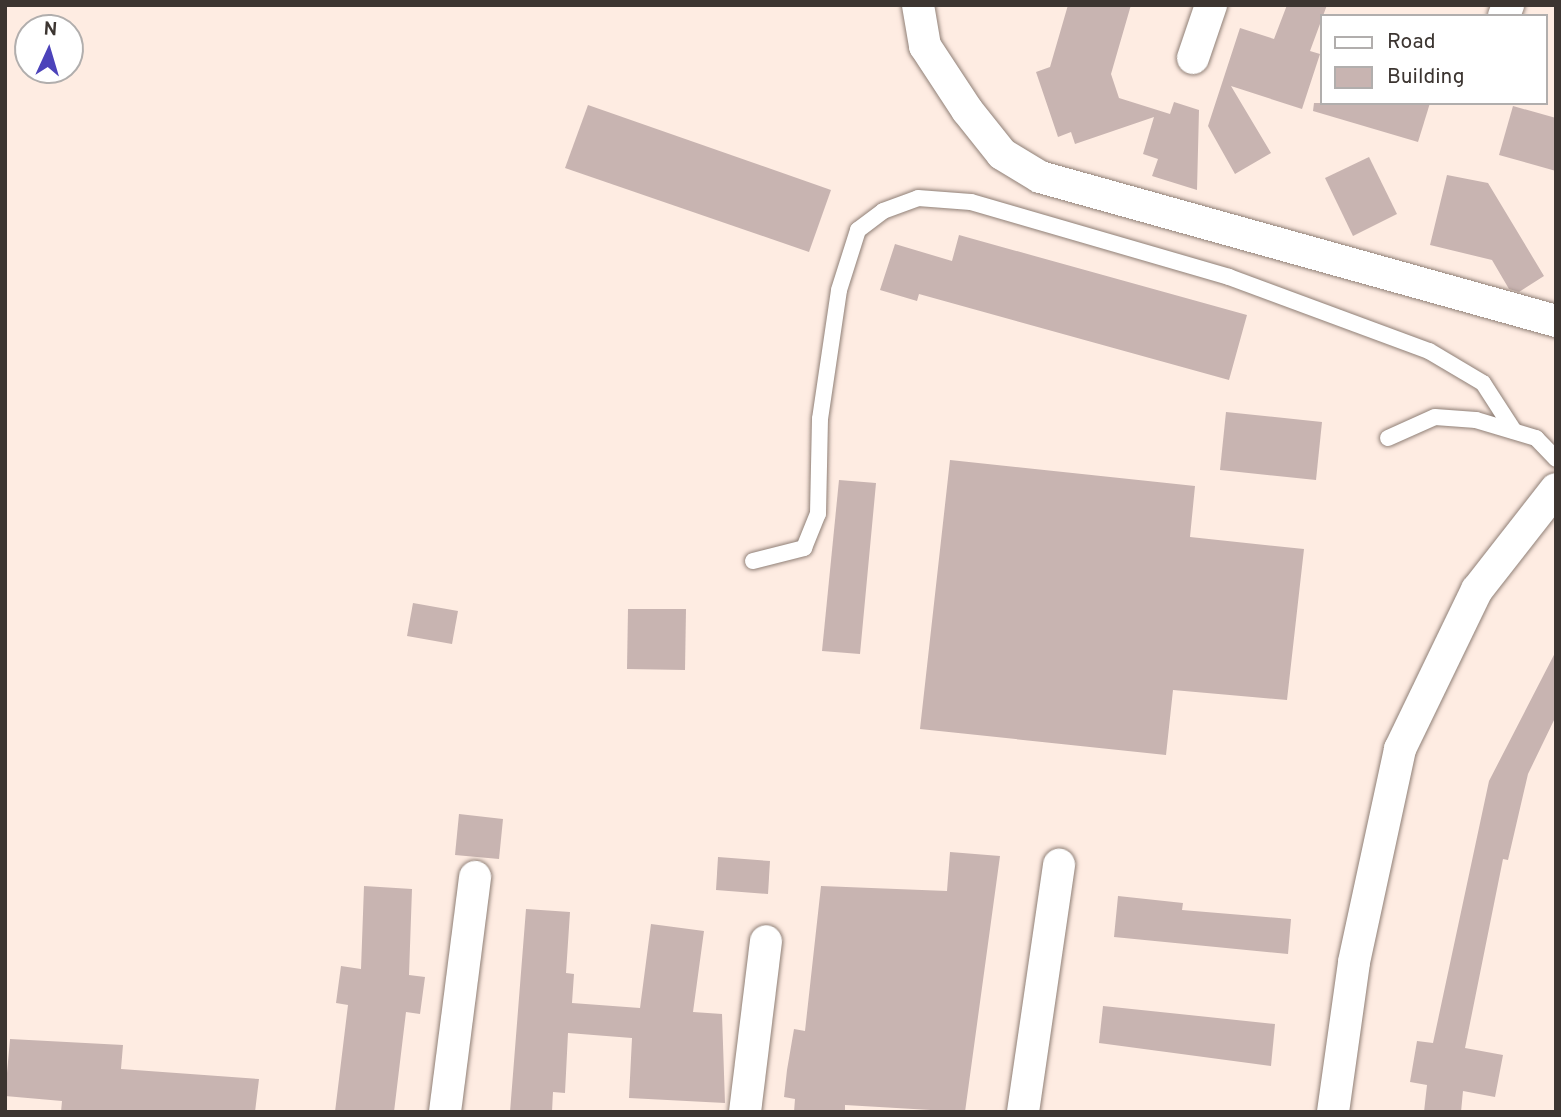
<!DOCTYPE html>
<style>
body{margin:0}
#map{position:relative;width:1561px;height:1117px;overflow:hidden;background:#feece2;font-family:Overpass,sans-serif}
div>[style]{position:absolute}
.building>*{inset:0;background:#c8b4b1}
.roads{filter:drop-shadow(0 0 2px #8f7f76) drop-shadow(0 0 2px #8f7f76)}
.lane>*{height:16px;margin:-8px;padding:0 8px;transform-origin:8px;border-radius:8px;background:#fff}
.street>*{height:32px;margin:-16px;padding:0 16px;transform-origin:16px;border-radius:16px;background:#fff}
span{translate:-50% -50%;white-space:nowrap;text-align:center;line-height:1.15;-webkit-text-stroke:6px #fff;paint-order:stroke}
.frame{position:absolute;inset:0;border:7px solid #3c3531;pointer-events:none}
.legend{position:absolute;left:1320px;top:14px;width:228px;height:91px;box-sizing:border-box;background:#fff;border:2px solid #b1aead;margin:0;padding:9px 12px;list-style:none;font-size:21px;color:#3c3531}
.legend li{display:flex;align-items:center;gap:14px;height:35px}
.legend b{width:35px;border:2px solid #b1aead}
.north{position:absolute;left:14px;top:14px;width:70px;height:70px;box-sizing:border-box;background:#fff;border:2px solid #b1aead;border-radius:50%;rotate:4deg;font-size:19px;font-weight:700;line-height:28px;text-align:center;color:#3c3531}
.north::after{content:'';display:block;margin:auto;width:24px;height:32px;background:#4c43ba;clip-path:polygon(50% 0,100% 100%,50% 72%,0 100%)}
</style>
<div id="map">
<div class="building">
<i style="clip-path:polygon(1068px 5px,1131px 5px,1111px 74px,1119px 98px,1170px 114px,1174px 102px,1199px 110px,1197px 190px,1152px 176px,1158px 159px,1143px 154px,1154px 117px,1075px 144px,1071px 132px,1058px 137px,1036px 72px,1050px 67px)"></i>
<i style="clip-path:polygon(1287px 5px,1327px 5px,1310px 51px,1320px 54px,1302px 109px,1231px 86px,1271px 153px,1235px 174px,1208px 126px,1240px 28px,1274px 39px)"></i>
<i style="clip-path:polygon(1314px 103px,1430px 103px,1418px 142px,1313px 111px)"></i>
<i style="clip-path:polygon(588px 105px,831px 190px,809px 252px,565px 168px)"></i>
<i style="clip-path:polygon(1513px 106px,1556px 118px,1556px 171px,1499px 155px)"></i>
<i style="clip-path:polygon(1369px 157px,1397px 214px,1353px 236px,1325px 178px)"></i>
<i style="clip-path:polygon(1447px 175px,1488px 183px,1544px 276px,1519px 292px,1509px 289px,1492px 260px,1430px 245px)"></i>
<i style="clip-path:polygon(959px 235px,1247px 315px,1229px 380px,919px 294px,917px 301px,880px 290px,895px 244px,952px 261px)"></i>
<i style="clip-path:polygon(1226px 412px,1322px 422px,1316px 480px,1220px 470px)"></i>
<i style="clip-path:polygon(950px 460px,1195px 486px,1190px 537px,1304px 549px,1287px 700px,1173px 690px,1166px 755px,920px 729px)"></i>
<i style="clip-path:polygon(839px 480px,876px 483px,860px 654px,822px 651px)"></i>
<i style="clip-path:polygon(413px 603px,458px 611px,452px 644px,407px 636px)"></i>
<i style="clip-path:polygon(628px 609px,686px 609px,685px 670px,627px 669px)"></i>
<i style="clip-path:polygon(1556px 651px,1556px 716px,1528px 774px,1508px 860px,1503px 859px,1465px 1048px,1503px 1055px,1495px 1097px,1463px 1091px,1461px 1112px,1424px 1112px,1427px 1085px,1410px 1082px,1417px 1041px,1433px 1043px,1489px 781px)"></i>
<i style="clip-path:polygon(459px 814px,503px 819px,499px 859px,455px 855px)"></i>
<i style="clip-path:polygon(950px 852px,1000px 856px,965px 1112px,845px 1105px,845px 1112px,794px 1112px,795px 1099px,784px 1097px,787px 1070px,794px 1029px,805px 1031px,821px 886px,947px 891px)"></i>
<i style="clip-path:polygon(718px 857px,770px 861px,768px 894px,716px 890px)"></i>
<i style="clip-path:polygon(364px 886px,412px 889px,409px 975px,425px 977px,420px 1014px,406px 1012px,394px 1112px,335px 1112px,348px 1005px,336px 1003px,341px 966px,361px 969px)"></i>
<i style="clip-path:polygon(1118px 896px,1183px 903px,1182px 910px,1291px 919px,1288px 954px,1114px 937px)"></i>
<i style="clip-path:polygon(526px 909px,570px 912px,566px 973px,574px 974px,572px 1003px,640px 1008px,651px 924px,704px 931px,693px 1012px,722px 1014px,725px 1103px,629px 1098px,632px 1038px,568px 1033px,565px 1093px,553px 1092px,552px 1112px,510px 1112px)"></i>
<i style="clip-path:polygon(1103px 1006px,1275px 1024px,1271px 1066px,1099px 1043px)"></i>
<i style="clip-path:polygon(10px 1039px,123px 1045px,121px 1069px,259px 1079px,255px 1112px,61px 1112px,62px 1101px,5px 1096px)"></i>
</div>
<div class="roads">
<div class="lane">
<i style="left:1388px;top:438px;width:51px;rotate:-24.1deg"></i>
<i style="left:1435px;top:417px;width:41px;rotate:4.2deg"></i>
<i style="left:1476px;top:420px;width:63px;rotate:16.7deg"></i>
<i style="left:1536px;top:438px;width:29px;rotate:46deg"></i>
<i style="left:753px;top:561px;width:53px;rotate:-14.3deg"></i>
<i style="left:804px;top:548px;width:37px;rotate:-68deg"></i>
<i style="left:818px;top:514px;width:95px;rotate:-88.8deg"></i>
<i style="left:820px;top:419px;width:130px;rotate:-81.6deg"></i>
<i style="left:839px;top:290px;width:63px;rotate:-72.4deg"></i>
<i style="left:858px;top:230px;width:31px;rotate:-37deg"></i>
<i style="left:883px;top:211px;width:37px;rotate:-20deg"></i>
<i style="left:918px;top:198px;width:53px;rotate:4.3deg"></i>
<i style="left:971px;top:202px;width:269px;rotate:16.2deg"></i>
<i style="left:1229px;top:277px;width:213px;rotate:20.3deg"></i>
<i style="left:1429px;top:351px;width:63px;rotate:30.7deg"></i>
<i style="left:1483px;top:383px;width:57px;rotate:57.1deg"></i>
</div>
<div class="street">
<i style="left:918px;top:5px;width:42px;rotate:80.3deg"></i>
<i style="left:925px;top:46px;width:77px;rotate:56.7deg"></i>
<i style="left:967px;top:110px;width:56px;rotate:51.5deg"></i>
<i style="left:1002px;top:154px;width:44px;rotate:31.2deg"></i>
<i style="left:1040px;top:177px;width:536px;rotate:15.59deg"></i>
<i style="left:1504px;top:16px;width:12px;rotate:-70deg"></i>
<i style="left:1193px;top:58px;width:56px;rotate:-71.2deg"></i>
<i style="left:445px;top:1112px;width:237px;rotate:-82.7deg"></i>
<i style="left:745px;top:1112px;width:172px;rotate:-83deg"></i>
<i style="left:1023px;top:1112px;width:250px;rotate:-81.7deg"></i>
<i style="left:1333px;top:1112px;width:151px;rotate:-82deg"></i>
<i style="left:1354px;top:962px;width:218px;rotate:-77.8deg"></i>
<i style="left:1400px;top:749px;width:177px;rotate:-64.2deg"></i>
<i style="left:1477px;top:590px;width:128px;rotate:-52deg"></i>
</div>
</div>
<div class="frame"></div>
<ul class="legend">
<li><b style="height:9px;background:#fff"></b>Road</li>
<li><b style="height:19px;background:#c8b4b1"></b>Building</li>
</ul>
<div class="north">N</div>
</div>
